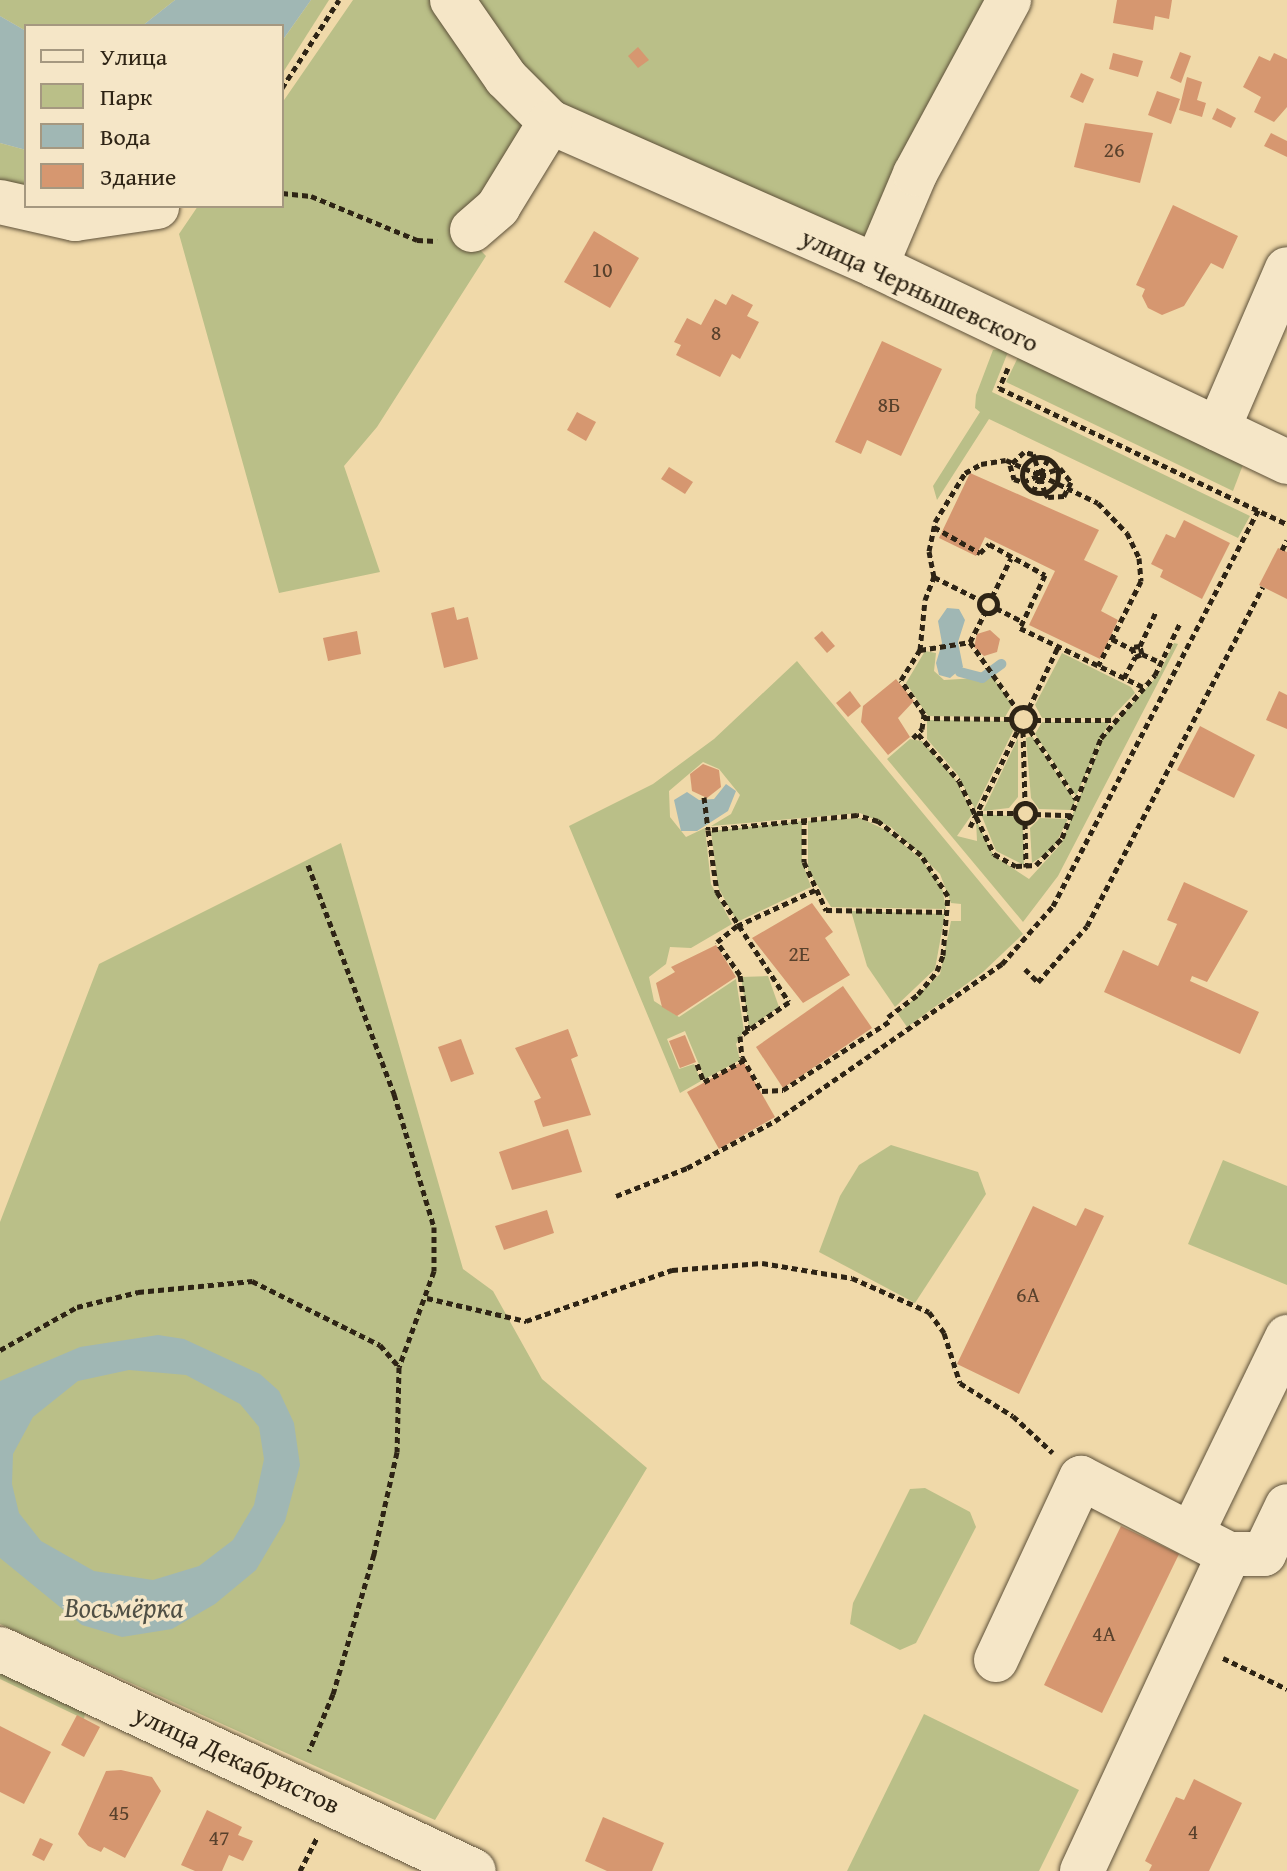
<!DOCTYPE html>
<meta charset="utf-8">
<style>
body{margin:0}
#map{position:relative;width:1287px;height:1871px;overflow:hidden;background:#f0d9a9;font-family:"Gentium Book Plus",serif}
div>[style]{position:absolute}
.green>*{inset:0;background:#babf88}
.water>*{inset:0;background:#a0b7b4}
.stream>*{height:10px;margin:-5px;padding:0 5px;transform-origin:5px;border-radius:5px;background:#a0b7b4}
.building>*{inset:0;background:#d69770}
.path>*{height:5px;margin-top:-2.5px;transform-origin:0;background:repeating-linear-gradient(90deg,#2e2415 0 6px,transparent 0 10px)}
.path>.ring{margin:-2.5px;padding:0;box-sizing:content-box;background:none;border:5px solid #2e2415;border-radius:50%}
.roads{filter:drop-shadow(0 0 2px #5e513a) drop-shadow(0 0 2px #5e513a)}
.minor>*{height:44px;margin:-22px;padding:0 22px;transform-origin:22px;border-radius:22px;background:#f5e6c7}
span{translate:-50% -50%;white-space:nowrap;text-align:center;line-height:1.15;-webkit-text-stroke:7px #f5e6c7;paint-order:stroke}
.number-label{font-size:22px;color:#58412c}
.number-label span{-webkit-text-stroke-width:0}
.street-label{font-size:26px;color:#2e2415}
.water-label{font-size:28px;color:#505045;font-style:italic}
.legend{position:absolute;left:24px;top:24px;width:260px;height:184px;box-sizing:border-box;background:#f5e6c7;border:2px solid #a59880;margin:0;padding:10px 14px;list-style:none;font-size:24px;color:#2e2415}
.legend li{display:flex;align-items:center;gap:16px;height:40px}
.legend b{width:40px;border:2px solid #a59880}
</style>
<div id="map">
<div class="green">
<i style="clip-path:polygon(0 0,175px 0,142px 26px,26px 26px,26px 31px,0 16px)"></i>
<i style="clip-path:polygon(311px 0,329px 0,282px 74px,282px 41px)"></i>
<i style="clip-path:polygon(353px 0,437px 0,533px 121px,459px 228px,486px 256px,377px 427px,344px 466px,380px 572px,279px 593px,179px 234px,198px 206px,282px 206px,282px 103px)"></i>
<i style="clip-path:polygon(479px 0,1002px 0,866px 250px,551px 110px)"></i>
<i style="clip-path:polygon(0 143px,26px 150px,26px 197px,0 189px)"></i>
<i style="clip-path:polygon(1010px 347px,992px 392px,1250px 516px,1238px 538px,989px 419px,937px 500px,933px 486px,980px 412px,975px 408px,976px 395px,993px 350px)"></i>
<i style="clip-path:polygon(1021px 351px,1244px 462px,1233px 491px,1006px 382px)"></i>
<i style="clip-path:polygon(1174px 643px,1178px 644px,1058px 876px,1023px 922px,887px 759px,910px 739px,922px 741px,955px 779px,973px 813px,957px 836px,977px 841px,976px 820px,994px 856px,1029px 879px,1061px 844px,1104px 735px,1159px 674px)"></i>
<i style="clip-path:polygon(925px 651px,936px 653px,934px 671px,944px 680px,993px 677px,1012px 705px,1005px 717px,928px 716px,906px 683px)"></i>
<i style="clip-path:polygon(1062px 653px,1131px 687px,1135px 693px,1111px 718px,1042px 718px,1035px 705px)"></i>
<i style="clip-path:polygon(797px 661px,1023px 934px,983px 972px,907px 1027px,898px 1014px,940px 974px,951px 921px,961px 921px,961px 904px,951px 903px,940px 874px,891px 827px,860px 813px,711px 826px,731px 814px,740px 795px,719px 769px,703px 762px,669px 791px,670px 817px,686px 837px,705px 828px,711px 884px,732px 924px,691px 948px,670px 947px,666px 964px,649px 977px,654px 1001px,679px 1017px,736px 979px,744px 1031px,736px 1044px,740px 1060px,705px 1079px,685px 1031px,667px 1039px,679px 1069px,694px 1064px,701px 1081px,680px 1093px,569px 826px,653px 784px,714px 739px)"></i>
<i style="clip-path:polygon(927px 720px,1008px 721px,1013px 731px,975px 809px,958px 775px,927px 739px)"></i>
<i style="clip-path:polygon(1042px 722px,1109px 722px,1076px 796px,1035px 734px)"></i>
<i style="clip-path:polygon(1032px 736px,1075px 801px,1072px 810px,1039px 809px,1031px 798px,1026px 738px)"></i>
<i style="clip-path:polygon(1018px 738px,1018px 797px,1009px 808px,983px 811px)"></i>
<i style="clip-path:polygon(981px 814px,1012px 816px,1023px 826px,1024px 865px,996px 851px)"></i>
<i style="clip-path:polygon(860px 818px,888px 831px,923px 861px,942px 887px,946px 909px,831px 907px,808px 870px,808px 821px)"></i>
<i style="clip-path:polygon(1040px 818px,1068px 819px,1053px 849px,1032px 863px,1030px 828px)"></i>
<i style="clip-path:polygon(802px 821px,802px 861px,811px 887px,737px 922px,718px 887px,711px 831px)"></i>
<i style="clip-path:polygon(341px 843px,463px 1269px,493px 1291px,542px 1379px,647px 1468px,435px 1820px,0 1624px,0 1222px,99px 964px)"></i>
<i style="clip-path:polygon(851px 911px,945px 914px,935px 969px,895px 1007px,867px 966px)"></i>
<i style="clip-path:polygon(768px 976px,779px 1007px,749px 1028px,741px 977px)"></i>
<i style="clip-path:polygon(891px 1145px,978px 1172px,986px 1194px,915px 1303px,819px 1252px,840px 1196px,859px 1165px)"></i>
<i style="clip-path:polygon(1223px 1160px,1287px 1186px,1287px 1285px,1188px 1244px)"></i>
<i style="clip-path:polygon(925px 1488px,970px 1512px,976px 1527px,916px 1643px,900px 1650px,850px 1624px,853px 1603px,910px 1489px)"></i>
<i style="clip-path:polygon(0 1660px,87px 1703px,84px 1719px,0 1679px)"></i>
<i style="clip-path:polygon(924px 1714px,1079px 1790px,1039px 1871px,847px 1871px)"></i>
</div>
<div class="water">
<i style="clip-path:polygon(175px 0,311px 0,282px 41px,282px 26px,142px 26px)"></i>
<i style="clip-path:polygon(0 16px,26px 31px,26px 150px,0 143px)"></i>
<i style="clip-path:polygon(947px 608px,959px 609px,965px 620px,958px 642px,963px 667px,950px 678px,939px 675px,936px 663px,942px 643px,938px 621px)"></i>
<i style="clip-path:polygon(726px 784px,736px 791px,728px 811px,697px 831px,681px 831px,674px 800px,687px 792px,699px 800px,714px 799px)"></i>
<i style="clip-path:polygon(evenodd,158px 1335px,184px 1339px,260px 1374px,279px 1391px,294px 1423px,300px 1465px,285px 1521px,256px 1570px,215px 1604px,172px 1629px,122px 1637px,82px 1625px,0 1558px,0 1381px,80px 1347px,158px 1335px,129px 1370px,186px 1375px,240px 1404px,259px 1427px,264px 1459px,254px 1505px,233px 1540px,199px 1566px,153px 1580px,94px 1571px,41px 1541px,19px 1513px,12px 1484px,13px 1454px,33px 1417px,78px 1381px,129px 1370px)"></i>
</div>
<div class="stream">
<i style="left:960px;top:672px;width:23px;rotate:15deg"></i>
<i style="left:982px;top:678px;width:24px;rotate:-36deg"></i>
</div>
<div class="building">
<i style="clip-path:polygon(1117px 0,1172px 0,1169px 19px,1155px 16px,1153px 30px,1113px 23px)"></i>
<i style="clip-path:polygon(638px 47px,649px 60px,638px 68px,628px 56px)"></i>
<i style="clip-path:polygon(1180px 52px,1191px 56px,1181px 83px,1170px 78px)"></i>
<i style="clip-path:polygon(1113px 53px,1143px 61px,1138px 77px,1109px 69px)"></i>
<i style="clip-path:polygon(1274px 53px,1287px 59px,1287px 107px,1274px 122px,1254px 112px,1261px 97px,1243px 87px,1259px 56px,1270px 61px)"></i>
<i style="clip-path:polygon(1081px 73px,1094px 79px,1083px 103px,1070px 97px)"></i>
<i style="clip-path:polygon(1187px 77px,1202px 82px,1197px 100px,1206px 103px,1202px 117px,1179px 110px)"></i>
<i style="clip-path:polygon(1157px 91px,1180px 99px,1171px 124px,1148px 115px)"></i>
<i style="clip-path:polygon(1217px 108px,1236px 118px,1231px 128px,1212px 119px)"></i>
<i style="clip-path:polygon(1085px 123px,1153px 133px,1140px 183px,1074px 167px)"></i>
<i style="clip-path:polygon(1271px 133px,1287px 141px,1287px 157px,1264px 146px)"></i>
<i style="clip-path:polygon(1173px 205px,1238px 236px,1223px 269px,1211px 263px,1184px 306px,1162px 315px,1148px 308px,1142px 296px,1145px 289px,1136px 285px)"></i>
<i style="clip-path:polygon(594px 231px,639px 258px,610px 308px,564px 282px)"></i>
<i style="clip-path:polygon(732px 294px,753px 305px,747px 316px,759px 322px,740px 359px,732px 354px,720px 377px,676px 355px,681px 345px,674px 342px,687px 318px,701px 325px,715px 299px,726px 305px)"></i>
<i style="clip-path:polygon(882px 341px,942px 369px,901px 456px,867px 440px,861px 454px,835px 442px)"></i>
<i style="clip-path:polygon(577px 412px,596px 422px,586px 441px,567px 430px)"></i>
<i style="clip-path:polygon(669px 467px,693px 482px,685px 494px,661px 479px)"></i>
<i style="clip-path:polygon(970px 473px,1099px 530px,1084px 560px,1118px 576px,1101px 611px,1118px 620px,1100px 659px,1029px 625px,1055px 571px,985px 537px,976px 556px,939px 538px)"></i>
<i style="clip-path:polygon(1184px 520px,1230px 543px,1202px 599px,1160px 577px,1163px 570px,1151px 564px,1166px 534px,1175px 538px)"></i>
<i style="clip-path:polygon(1278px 548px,1287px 552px,1287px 599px,1259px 585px)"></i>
<i style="clip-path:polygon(454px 607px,457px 620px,468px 617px,478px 659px,444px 668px,431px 613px)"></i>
<i style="clip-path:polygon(990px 630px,1000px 639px,997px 652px,984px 656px,974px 647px,977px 634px)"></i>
<i style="clip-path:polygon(357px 631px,361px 654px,328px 661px,323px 638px)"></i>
<i style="clip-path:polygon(822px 631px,835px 646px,827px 653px,814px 638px)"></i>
<i style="clip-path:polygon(896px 679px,914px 701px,898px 718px,910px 737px,888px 755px,861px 722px,863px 706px)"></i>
<i style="clip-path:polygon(850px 691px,861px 706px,848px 717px,836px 703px)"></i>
<i style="clip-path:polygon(1279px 691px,1287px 695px,1287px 729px,1266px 720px)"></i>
<i style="clip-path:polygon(1200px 726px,1255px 755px,1234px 798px,1177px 770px)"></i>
<i style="clip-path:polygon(703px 764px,719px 770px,721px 787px,707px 798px,692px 791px,690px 774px)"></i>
<i style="clip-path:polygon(1184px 882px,1248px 911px,1207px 982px,1192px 976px,1190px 981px,1259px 1012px,1240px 1054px,1104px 992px,1123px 950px,1158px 966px,1177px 924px,1167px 920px)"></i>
<i style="clip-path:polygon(812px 903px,833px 932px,825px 938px,850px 975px,803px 1003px,752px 938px)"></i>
<i style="clip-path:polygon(716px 945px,736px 977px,677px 1016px,662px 1007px,656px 983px,675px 972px,671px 967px)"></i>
<i style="clip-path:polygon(843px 986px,872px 1028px,783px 1088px,756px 1047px)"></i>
<i style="clip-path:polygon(568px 1029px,578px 1056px,571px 1059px,591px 1115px,543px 1127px,534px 1101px,541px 1098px,515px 1048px)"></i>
<i style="clip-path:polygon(685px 1035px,696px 1062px,680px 1068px,669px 1041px)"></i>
<i style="clip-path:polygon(461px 1039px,474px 1074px,451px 1082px,438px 1047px)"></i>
<i style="clip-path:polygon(743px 1061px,775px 1117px,719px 1149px,687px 1092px)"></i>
<i style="clip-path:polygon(568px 1129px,582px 1172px,512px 1190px,499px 1152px)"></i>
<i style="clip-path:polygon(1033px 1206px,1076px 1226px,1085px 1208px,1104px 1216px,1019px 1394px,957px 1364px)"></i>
<i style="clip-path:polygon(547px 1210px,554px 1233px,504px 1250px,495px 1226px)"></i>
<i style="clip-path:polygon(1121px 1526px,1179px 1554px,1102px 1713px,1044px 1685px)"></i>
<i style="clip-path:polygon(77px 1715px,100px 1727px,84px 1757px,61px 1745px)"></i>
<i style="clip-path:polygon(0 1726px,51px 1752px,24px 1804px,0 1792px)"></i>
<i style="clip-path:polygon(121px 1770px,152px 1777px,161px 1791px,125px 1858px,104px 1847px,101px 1852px,88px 1846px,78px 1834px,106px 1771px)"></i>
<i style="clip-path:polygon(1194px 1779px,1242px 1803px,1209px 1871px,1149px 1871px,1152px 1865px,1145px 1861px,1176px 1797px,1184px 1800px)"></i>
<i style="clip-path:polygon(207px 1810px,242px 1827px,238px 1835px,253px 1841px,243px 1861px,229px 1855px,222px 1871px,195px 1871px,181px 1865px)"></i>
<i style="clip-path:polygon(603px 1817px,664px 1843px,652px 1871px,607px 1871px,585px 1861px)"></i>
<i style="clip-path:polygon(40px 1838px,53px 1844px,44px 1861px,32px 1855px)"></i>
</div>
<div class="path">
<i style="left:282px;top:88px;width:105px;rotate:-57.1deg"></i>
<i style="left:282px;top:193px;width:29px;rotate:6deg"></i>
<i style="left:311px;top:196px;width:115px;rotate:22.5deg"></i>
<i style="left:417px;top:240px;width:20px;rotate:3deg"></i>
<i style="left:1008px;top:368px;width:22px;rotate:114deg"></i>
<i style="left:999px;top:388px;width:318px;rotate:25.3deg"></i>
<i class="ring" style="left:1022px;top:457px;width:31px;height:31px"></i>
<i style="left:1023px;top:482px;width:18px;rotate:-22deg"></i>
<i style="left:1040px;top:475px;width:21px;rotate:-19deg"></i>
<i style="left:1060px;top:468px;width:18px;rotate:52deg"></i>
<i style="left:1071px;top:482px;width:16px;rotate:117deg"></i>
<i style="left:1064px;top:496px;width:16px;rotate:176deg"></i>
<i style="left:1048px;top:497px;width:5px;rotate:-127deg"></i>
<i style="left:1045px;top:493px;width:19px;rotate:-106deg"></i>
<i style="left:1040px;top:475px;width:22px;rotate:-108deg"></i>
<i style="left:1033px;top:454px;width:9px;rotate:-167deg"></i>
<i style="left:1024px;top:452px;width:19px;rotate:137deg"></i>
<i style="left:1010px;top:465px;width:15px;rotate:74deg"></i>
<i style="left:1014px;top:479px;width:9px;rotate:18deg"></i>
<i style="left:1033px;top:492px;width:36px;rotate:-66deg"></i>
<i style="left:934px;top:527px;width:53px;rotate:29.5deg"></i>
<i style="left:980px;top:553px;width:13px;rotate:-45deg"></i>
<i style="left:989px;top:544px;width:64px;rotate:29deg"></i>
<i style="left:1045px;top:575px;width:59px;rotate:115.3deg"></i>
<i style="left:1020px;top:628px;width:136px;rotate:25.6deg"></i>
<i style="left:1282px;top:550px;width:11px;rotate:-63deg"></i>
<i style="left:934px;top:577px;width:51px;rotate:26.6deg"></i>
<i class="ring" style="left:979px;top:595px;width:13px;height:13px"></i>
<i style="left:992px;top:597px;width:43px;rotate:-64deg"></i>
<i style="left:996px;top:608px;width:30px;rotate:27deg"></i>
<i style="left:1112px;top:639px;width:22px;rotate:27deg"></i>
<i style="left:970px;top:642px;width:34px;rotate:-63deg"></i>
<i style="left:1140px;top:646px;width:38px;rotate:-65deg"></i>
<i style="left:920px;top:650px;width:51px;rotate:-9.1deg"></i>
<i style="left:970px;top:642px;width:82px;rotate:55deg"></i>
<i style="left:1142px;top:654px;width:8px;rotate:-104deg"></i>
<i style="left:1140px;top:646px;width:8px;rotate:173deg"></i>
<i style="left:1132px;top:647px;width:10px;rotate:73deg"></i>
<i style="left:1135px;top:657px;width:8px;rotate:-23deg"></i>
<i style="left:1142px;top:654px;width:22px;rotate:24deg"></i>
<i style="left:1124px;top:678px;width:24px;rotate:-62deg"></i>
<i class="ring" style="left:1011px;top:707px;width:19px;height:19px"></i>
<i style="left:1029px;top:708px;width:68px;rotate:-64.6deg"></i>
<i style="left:924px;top:718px;width:87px;rotate:0.7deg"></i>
<i style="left:1035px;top:720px;width:77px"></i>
<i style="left:1030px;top:730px;width:83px;rotate:56.3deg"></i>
<i style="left:1023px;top:731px;width:73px;rotate:88.4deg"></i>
<i style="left:918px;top:734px;width:62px;rotate:48.9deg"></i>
<i style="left:959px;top:781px;width:81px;rotate:64.4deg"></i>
<i style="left:994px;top:854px;width:25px;rotate:29deg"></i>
<i style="left:1016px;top:866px;width:20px;rotate:-3deg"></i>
<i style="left:1036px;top:865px;width:37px;rotate:-46deg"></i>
<i style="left:1062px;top:838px;width:107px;rotate:-68.7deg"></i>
<i style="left:1101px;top:738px;width:83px;rotate:-49.4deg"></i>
<i style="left:1155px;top:675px;width:58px;rotate:-64.3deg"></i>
<i style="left:913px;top:738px;width:13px;rotate:-45deg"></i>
<i style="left:922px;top:729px;width:15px;rotate:-82deg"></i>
<i style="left:924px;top:714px;width:41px;rotate:-124.1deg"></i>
<i style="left:901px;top:680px;width:36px;rotate:-58deg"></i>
<i style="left:920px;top:650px;width:50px;rotate:-84.3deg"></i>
<i style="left:925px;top:600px;width:25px;rotate:-69deg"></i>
<i style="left:934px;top:577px;width:26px;rotate:-101deg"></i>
<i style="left:929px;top:551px;width:30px;rotate:-78deg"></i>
<i style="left:935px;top:522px;width:57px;rotate:-58.5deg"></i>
<i style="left:965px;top:473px;width:18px;rotate:-29deg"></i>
<i style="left:981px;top:464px;width:25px;rotate:-9deg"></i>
<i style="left:1006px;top:460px;width:37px;rotate:24deg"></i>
<i style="left:1040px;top:475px;width:64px;rotate:25.8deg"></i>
<i style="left:1098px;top:503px;width:42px;rotate:46deg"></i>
<i style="left:1127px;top:533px;width:28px;rotate:64deg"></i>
<i style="left:1139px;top:558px;width:23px;rotate:85deg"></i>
<i style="left:1141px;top:581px;width:95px;rotate:116.8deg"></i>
<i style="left:704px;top:797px;width:33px;rotate:83deg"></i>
<i class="ring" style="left:1015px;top:803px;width:15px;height:15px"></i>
<i style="left:977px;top:813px;width:38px"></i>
<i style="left:1035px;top:814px;width:36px;rotate:2deg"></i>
<i style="left:804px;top:819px;width:43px;rotate:90deg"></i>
<i style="left:804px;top:862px;width:53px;rotate:65.4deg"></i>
<i style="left:826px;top:910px;width:122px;rotate:0.9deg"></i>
<i style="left:1025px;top:823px;width:44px;rotate:88.7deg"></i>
<i style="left:970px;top:827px;width:108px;rotate:-63.7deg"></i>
<i style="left:308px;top:865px;width:245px;rotate:69.4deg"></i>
<i style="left:394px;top:1094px;width:139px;rotate:73.3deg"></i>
<i style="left:434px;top:1227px;width:44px;rotate:90deg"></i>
<i style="left:434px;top:1271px;width:102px;rotate:110deg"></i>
<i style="left:399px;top:1367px;width:85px;rotate:91.3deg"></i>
<i style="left:397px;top:1452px;width:105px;rotate:102.7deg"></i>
<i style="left:374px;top:1554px;width:146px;rotate:106.3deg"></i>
<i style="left:333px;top:1694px;width:62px;rotate:112.8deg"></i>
<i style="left:1025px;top:969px;width:18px;rotate:45deg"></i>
<i style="left:1038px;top:982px;width:74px;rotate:-48.8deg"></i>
<i style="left:1087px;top:926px;width:382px;rotate:-62.6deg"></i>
<i style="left:888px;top:1017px;width:38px;rotate:-37deg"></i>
<i style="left:918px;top:994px;width:30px;rotate:-50deg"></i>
<i style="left:937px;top:971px;width:17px;rotate:-69deg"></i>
<i style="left:943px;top:955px;width:59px;rotate:-85.2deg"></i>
<i style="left:948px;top:896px;width:49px;rotate:-123.4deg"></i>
<i style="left:921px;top:855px;width:55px;rotate:-141.7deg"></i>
<i style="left:878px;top:821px;width:22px;rotate:-164deg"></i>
<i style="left:857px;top:815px;width:150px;rotate:174.3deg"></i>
<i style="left:708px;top:830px;width:63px;rotate:81.7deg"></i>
<i style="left:717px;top:892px;width:131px;rotate:56.8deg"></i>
<i style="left:789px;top:1002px;width:60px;rotate:145.2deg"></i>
<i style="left:740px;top:1036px;width:21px;rotate:85deg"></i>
<i style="left:742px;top:1057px;width:39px;rotate:60deg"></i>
<i style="left:762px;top:1091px;width:21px;rotate:-3deg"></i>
<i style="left:783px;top:1090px;width:127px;rotate:-32.8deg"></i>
<i style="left:748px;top:1031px;width:57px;rotate:-98.1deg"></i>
<i style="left:740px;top:975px;width:40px;rotate:-124.9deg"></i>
<i style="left:717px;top:942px;width:26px;rotate:-39deg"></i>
<i style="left:737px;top:926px;width:86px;rotate:-24.8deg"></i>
<i style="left:697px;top:1064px;width:19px;rotate:69deg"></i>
<i style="left:704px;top:1082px;width:46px;rotate:-28.8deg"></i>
<i style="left:616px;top:1196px;width:76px;rotate:-21.5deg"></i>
<i style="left:687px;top:1168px;width:100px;rotate:-28.1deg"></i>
<i style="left:775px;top:1121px;width:276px;rotate:-34.7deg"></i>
<i style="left:1002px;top:964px;width:77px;rotate:-48.7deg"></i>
<i style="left:1053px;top:906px;width:446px;rotate:-62.6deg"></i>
<i style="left:427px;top:1298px;width:102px;rotate:13.1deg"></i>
<i style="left:526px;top:1321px;width:155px;rotate:-19.3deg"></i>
<i style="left:672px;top:1270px;width:90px;rotate:-4.4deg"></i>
<i style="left:762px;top:1263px;width:91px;rotate:9.5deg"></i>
<i style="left:852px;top:1278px;width:84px;rotate:23.8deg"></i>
<i style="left:929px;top:1312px;width:26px;rotate:54deg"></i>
<i style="left:944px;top:1333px;width:52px;rotate:72.3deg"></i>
<i style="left:960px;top:1383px;width:62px;rotate:31.9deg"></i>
<i style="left:1013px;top:1416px;width:54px;rotate:42.8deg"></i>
<i style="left:0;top:1350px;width:88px;rotate:-29.2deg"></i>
<i style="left:77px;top:1307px;width:63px;rotate:-13.8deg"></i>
<i style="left:138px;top:1292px;width:115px;rotate:-5.5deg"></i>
<i style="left:252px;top:1281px;width:143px;rotate:26.6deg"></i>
<i style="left:380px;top:1345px;width:29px;rotate:49deg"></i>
<i style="left:1223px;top:1658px;width:71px;rotate:25.8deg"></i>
<i style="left:300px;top:1871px;width:38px;rotate:-63deg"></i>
</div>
<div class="roads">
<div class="minor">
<i style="left:452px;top:0;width:95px;rotate:55.3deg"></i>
<i style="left:506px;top:78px;width:62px;rotate:45deg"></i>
<i style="left:550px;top:122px;width:356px;rotate:23.8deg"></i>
<i style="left:876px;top:266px;width:455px;rotate:25.5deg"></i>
<i style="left:0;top:202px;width:77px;rotate:12.8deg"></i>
<i style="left:75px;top:219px;width:83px;rotate:-8.3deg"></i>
<i style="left:472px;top:230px;width:35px;rotate:-41deg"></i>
<i style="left:498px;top:207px;width:100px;rotate:-58.5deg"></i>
<i style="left:876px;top:266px;width:100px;rotate:-67deg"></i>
<i style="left:915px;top:174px;width:198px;rotate:-61.6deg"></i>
<i style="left:1218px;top:429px;width:174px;rotate:-66.7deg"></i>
<i style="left:1192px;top:1533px;width:218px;rotate:-64.1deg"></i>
<i style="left:0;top:1649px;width:523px;rotate:25.1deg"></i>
<i style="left:996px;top:1660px;width:201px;rotate:-65deg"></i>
<i style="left:1081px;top:1478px;width:166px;rotate:27.2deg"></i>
<i style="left:1082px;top:1871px;width:349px;rotate:-65.1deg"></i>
<i style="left:1229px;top:1554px;width:35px"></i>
<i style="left:1264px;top:1554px;width:53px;rotate:-64.4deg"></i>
</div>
</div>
<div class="number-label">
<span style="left:1114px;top:150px">26</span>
<span style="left:602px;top:270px">10</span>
<span style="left:716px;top:333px">8</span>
<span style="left:889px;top:405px">8Б</span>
<span style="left:799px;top:954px">2Е</span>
<span style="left:1028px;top:1295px">6А</span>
<span style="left:1104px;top:1634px">4А</span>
<span style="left:119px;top:1813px">45</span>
<span style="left:1193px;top:1832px">4</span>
<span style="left:219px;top:1838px">47</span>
</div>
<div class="street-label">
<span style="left:920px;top:290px;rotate:25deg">улица Чернышевского</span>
<span style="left:237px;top:1759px;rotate:25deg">улица Декабристов</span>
</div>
<div class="water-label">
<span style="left:124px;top:1607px">Восьмёрка</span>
</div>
<ul class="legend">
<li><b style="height:10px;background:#f5e6c7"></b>Улица</li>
<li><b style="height:22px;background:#babf88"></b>Парк</li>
<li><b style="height:22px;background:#a0b7b4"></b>Вода</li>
<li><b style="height:22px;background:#d69770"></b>Здание</li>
</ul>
</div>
